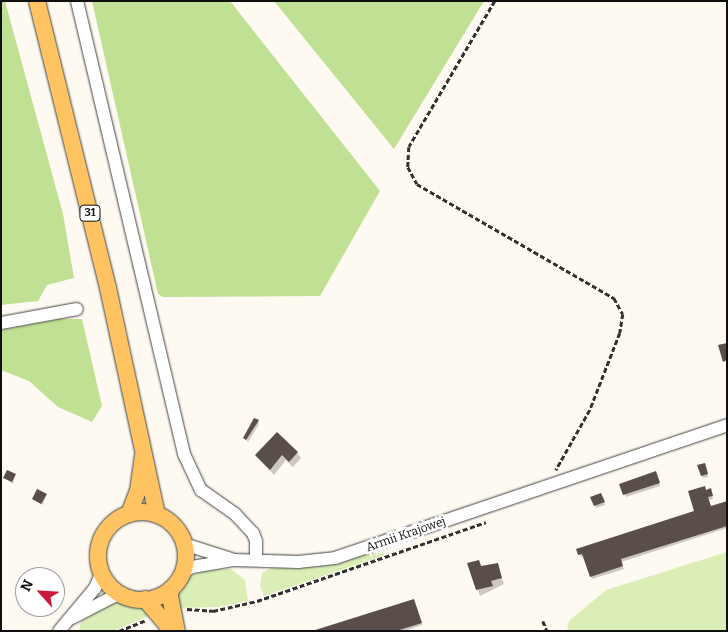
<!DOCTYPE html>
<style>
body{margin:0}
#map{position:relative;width:728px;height:632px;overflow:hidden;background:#fffaf1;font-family:Bitter,serif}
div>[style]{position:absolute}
.green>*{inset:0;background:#daeeb6}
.forest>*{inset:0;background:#c0e094}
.shadow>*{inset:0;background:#0003}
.building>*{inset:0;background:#594e4a}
.path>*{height:2.5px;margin-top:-1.25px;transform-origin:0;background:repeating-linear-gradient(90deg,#313131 0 5px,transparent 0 7.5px)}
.roads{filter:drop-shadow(0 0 1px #424242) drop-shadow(0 0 1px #424242)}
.minor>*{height:12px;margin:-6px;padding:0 6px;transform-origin:6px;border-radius:6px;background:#fff}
.major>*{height:16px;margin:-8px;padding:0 8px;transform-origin:8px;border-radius:8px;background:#ffc461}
.major>.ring{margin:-8px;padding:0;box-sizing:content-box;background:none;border:16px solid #ffc461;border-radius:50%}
span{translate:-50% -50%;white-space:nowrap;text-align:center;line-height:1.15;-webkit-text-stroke:5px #fff;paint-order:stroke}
.shield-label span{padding:1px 4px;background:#fff;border:1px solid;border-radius:4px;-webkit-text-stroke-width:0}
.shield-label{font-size:11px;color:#0f0f0f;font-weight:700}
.street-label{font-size:12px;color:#0f0f0f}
.frame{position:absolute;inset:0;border:2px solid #0f0f0f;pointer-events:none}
.north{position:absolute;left:15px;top:567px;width:50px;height:50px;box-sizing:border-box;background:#fff;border:1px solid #9f9f9f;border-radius:50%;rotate:296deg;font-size:14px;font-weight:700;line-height:20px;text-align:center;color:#0f0f0f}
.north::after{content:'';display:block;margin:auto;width:18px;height:22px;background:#cd1939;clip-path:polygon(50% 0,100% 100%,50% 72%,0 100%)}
</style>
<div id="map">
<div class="green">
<i style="clip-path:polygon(380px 549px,385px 555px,264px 596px,260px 586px,262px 573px,271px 568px,325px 566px)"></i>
<i style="clip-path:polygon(727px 552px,727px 631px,567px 631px,569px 621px,606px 590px)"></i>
<i style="clip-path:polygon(231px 569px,245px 580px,248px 601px,218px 607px,177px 608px,178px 593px,190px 576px,205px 570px)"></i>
<i style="clip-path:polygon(111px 602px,138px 605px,153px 614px,113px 631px,79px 631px,81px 622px)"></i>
</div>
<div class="forest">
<i style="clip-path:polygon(1px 1px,5px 1px,63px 214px,74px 278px,47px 285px,38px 301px,1px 305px)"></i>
<i style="clip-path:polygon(92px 1px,230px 1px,380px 191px,320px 296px,163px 297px,158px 294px)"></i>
<i style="clip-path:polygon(274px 1px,484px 1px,394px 149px)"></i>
<i style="clip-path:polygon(59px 319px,82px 319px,102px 406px,92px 422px,58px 407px,29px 381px,1px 370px,1px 330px)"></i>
</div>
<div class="shadow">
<i style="clip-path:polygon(258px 421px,259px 424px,248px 442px,244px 438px)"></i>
<i style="clip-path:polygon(297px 453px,301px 458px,293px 467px,286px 460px,274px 475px,256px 456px)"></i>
<i style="clip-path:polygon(706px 466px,708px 477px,703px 478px,702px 476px)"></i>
<i style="clip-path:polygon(15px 475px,13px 484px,5px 478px)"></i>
<i style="clip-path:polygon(657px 475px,660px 486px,626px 497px,621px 485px)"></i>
<i style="clip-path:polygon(706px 491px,711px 492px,713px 499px,708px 500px,711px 507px,727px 502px,727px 528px,621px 562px,624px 569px,592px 579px,584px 556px,581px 557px,578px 550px,696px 512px)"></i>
<i style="clip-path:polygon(46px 495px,43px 505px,33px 499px)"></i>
<i style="clip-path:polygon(602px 497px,605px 505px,596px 508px,595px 506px)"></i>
<i style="clip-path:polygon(479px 561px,482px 567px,497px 565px,504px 584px,480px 596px,469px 564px)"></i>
<i style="clip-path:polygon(415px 603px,422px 625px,405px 631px,315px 631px)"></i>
</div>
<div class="building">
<i style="clip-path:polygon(727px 343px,727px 360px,723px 362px,718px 345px)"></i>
<i style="clip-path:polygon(254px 418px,259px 420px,246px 440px,243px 438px)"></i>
<i style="clip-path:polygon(277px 432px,298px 452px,289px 462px,282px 455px,270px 470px,255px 455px)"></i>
<i style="clip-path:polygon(705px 463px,708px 474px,701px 476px,697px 465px)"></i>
<i style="clip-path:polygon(7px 470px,16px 474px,12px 482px,3px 478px)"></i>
<i style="clip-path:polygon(656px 471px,660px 483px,623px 495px,619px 484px)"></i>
<i style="clip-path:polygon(705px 486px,706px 490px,711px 488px,713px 496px,708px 497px,711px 506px,727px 501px,727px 526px,621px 559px,623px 566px,590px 577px,582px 554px,578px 555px,576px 549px,694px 511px,688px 491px)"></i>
<i style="clip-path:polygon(37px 489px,47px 494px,41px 504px,32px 499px)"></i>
<i style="clip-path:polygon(601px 493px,605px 502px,594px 506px,590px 497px)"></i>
<i style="clip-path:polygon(479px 560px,481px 566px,498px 563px,502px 578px,491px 581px,493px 586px,476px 590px,467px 563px)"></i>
<i style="clip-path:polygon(414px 599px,422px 623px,396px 631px,312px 631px)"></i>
</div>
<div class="path">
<i style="left:495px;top:1px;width:169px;rotate:120.5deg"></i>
<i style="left:409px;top:147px;width:20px;rotate:93deg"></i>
<i style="left:408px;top:167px;width:19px;rotate:62deg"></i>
<i style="left:417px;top:184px;width:228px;rotate:30.1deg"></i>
<i style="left:614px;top:298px;width:18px;rotate:61deg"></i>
<i style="left:623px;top:314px;width:19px;rotate:99deg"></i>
<i style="left:620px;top:333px;width:83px;rotate:111.3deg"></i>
<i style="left:590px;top:410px;width:69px;rotate:119.5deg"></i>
<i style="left:187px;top:609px;width:26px;rotate:4deg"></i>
<i style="left:213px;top:611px;width:45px;rotate:-12.8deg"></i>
<i style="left:257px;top:601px;width:242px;rotate:-19deg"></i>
<i style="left:543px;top:621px;width:11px;rotate:68deg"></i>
<i style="left:119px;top:631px;width:29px;rotate:-22deg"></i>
</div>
<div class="roads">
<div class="minor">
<i style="left:77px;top:1px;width:465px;rotate:76.7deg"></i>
<i style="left:184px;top:454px;width:40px;rotate:65deg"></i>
<i style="left:201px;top:490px;width:42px;rotate:35.2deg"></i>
<i style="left:235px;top:514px;width:26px;rotate:47deg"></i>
<i style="left:253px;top:533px;width:9px;rotate:69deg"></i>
<i style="left:256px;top:541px;width:19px;rotate:90deg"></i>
<i style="left:1px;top:323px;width:77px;rotate:-10.4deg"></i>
<i style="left:184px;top:544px;width:52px;rotate:17.7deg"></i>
<i style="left:234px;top:560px;width:64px;rotate:1.8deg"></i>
<i style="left:298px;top:562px;width:37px;rotate:-6deg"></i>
<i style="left:335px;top:558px;width:414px;rotate:-18.7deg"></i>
<i style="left:183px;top:572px;width:10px;rotate:-29deg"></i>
<i style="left:192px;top:567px;width:43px;rotate:-9.5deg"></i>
<i style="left:72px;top:618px;width:54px;rotate:-27.5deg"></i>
<i style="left:59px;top:631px;width:56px;rotate:-50.1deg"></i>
<i style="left:95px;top:588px;width:17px;rotate:-66deg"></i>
</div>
<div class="major">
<i style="left:37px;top:1px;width:296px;rotate:76.1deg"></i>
<i style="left:108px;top:288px;width:232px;rotate:77.8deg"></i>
<i class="ring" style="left:98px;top:512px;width:72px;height:72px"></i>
<i style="left:129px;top:514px;width:25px;rotate:-69deg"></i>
<i style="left:138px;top:491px;width:35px;rotate:-82deg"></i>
<i style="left:171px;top:589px;width:7px;rotate:98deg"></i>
<i style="left:170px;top:596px;width:36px;rotate:79deg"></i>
<i style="left:145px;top:599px;width:42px;rotate:49.8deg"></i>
</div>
</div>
<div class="shield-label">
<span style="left:90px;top:213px">31</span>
</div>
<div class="street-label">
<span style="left:406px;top:535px;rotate:-19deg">Armii Krajowej</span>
</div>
<div class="frame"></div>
<div class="north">N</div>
</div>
